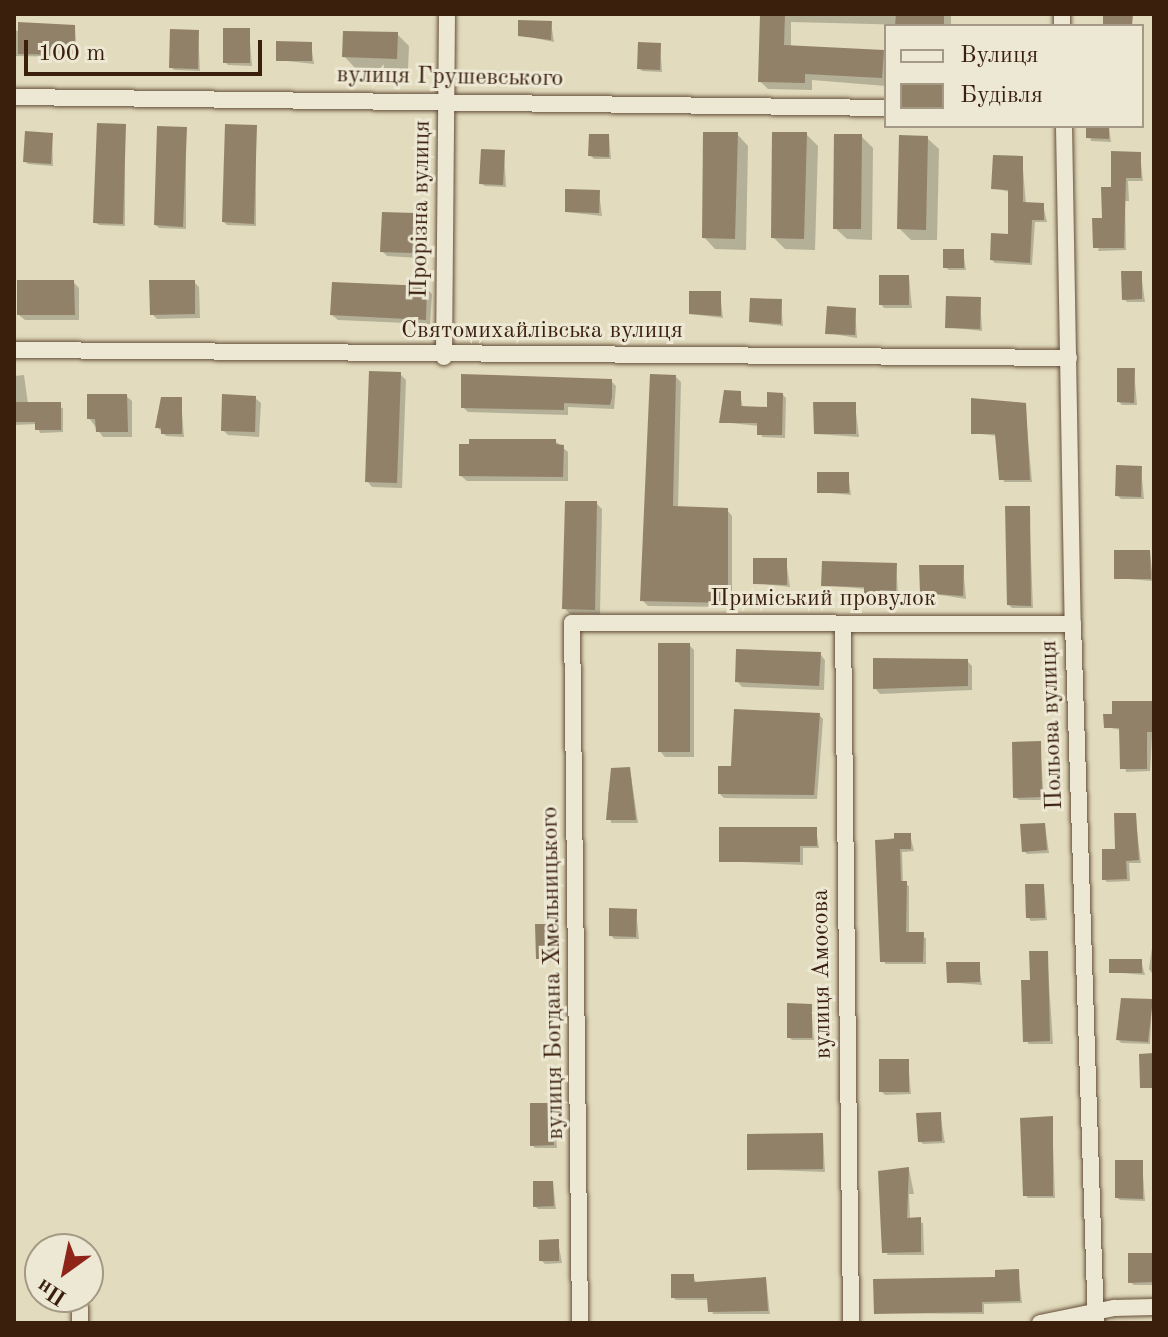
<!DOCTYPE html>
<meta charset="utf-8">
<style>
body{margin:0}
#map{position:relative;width:1168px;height:1337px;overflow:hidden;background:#e2dbbd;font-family:"Old Standard TT",serif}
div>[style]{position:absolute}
.shadow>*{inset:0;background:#0003}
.building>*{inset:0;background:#928169}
.roads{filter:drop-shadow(0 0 2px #654e39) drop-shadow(0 0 2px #654e39)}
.street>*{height:16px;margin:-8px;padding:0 8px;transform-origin:8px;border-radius:8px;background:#ece8d4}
span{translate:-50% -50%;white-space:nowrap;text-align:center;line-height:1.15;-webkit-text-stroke:6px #ece8d4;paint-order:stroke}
.street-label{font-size:24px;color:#3b1f0d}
.frame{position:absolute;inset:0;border:16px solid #3b1f0d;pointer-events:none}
.legend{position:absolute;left:884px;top:24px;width:260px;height:104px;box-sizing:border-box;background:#ece8d4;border:2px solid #a59884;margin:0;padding:10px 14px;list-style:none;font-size:24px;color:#3b1f0d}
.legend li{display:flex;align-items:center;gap:16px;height:40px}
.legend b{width:40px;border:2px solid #a59884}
.north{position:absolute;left:24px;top:1233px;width:80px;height:80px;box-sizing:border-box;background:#ece8d4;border:2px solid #a59884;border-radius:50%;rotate:213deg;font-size:22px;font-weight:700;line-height:32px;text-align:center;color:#3b1f0d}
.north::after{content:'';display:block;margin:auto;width:28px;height:36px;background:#8f2418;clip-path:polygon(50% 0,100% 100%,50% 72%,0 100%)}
.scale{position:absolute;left:24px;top:40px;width:238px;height:36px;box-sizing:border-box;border:4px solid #3b1f0d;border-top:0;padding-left:10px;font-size:24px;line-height:28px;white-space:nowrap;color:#3b1f0d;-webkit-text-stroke:6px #ece8d4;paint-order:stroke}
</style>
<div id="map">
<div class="shadow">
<i style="clip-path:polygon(762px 14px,951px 14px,951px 26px,791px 22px,791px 48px,886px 52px,886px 86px,812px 80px,812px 90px,768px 89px,760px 81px)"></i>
<i style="clip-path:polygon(551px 23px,554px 42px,520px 35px)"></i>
<i style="clip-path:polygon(75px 27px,77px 57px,14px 56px,14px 31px)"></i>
<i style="clip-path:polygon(249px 30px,252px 66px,228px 65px,225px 62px)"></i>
<i style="clip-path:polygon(198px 32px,200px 71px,174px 70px,171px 67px)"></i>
<i style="clip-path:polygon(397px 34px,409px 46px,408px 69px,355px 68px,344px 56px)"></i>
<i style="clip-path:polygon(311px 44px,314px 64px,278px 60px)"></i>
<i style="clip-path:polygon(660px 45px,662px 72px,642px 71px,639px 68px)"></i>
<i style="clip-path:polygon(125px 126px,125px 226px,99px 225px,95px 222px)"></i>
<i style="clip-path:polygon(1088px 126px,1109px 126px,1111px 142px,1091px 141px)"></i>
<i style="clip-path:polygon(256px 127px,256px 226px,227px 225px,224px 222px)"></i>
<i style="clip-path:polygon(186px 128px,186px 229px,159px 228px,156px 225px)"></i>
<i style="clip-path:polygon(737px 134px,748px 146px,746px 250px,715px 249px,704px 237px)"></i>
<i style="clip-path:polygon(806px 134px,818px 146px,815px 250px,785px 249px,773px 237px)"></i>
<i style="clip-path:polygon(52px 135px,53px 166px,28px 164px,25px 161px)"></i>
<i style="clip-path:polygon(609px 136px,611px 159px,594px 159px,590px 155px)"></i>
<i style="clip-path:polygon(861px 136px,873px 148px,872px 240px,847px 239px,835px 228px)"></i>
<i style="clip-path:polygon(927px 138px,939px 149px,937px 240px,911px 240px,899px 228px)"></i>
<i style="clip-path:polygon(504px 152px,506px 187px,485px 186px,481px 183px)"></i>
<i style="clip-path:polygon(1140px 154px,1143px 181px,1128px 181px,1129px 201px,1125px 201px,1126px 250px,1098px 251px,1113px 189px)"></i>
<i style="clip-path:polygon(1022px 158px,1026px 204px,1043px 205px,1047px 222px,1035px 222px,1032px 265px,995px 263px,992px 260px,1010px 236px,1010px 192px,993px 188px)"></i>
<i style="clip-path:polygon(599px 192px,602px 216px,567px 212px)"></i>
<i style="clip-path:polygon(415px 215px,420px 221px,418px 258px,387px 256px,382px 251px)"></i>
<i style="clip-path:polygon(963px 251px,966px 270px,949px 270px,945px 267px)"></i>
<i style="clip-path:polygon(1141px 273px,1145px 302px,1127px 302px,1124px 299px)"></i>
<i style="clip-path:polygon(909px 277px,912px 308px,884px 308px,881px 304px)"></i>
<i style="clip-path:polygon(73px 282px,79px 288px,79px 320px,25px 320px,19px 315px)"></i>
<i style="clip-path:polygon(194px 282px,199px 287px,200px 318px,157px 319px,152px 314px)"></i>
<i style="clip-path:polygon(426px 288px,432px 294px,430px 324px,338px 320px,332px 315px)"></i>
<i style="clip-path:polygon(720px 293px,723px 318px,691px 314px)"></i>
<i style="clip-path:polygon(980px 299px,982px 331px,947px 327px)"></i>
<i style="clip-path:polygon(781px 301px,783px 326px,751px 322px)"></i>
<i style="clip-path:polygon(855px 310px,857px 338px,828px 333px)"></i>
<i style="clip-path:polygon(1134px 370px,1137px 405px,1122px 405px,1119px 402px)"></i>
<i style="clip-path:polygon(400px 374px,406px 380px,402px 488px,372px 487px,367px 481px)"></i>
<i style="clip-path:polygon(24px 375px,28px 404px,63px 408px,63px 432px,40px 433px,37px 424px,14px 425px,14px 376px)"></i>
<i style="clip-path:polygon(676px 377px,681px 382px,678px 508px,727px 510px,732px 516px,732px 607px,648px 606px,642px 600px)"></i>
<i style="clip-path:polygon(611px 381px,616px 386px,614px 409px,568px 407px,568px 415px,468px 412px,463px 407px)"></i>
<i style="clip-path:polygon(740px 393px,743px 408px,768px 409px,783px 395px,786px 398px,785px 438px,762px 437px,759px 426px,721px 422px)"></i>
<i style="clip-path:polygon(126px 396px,132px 401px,132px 437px,103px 437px,89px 418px)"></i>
<i style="clip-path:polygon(255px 398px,261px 403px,259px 437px,228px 435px,223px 430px)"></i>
<i style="clip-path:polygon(181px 399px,184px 437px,166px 436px,157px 427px,157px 416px)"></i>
<i style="clip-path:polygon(855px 404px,859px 437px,816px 434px)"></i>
<i style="clip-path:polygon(1025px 405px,1032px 482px,1004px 482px,997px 436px,973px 433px)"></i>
<i style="clip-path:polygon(555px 441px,568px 452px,568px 481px,467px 481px,461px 476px,471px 446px)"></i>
<i style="clip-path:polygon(1141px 468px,1144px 499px,1121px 499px,1117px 495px)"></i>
<i style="clip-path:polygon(848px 474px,851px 495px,819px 492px)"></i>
<i style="clip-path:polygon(596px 503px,602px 509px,600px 614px,570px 614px,564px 608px)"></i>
<i style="clip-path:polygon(1029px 508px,1033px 608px,1012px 608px,1009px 605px)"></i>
<i style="clip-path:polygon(1150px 552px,1153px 581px,1116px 578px)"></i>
<i style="clip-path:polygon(786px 560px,790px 587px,755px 583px)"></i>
<i style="clip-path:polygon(896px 565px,898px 593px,882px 593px,882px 602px,869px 602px,866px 589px,823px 585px)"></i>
<i style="clip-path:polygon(963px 567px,966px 599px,922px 592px)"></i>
<i style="clip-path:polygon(689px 645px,694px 650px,694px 757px,665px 757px,660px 751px)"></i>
<i style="clip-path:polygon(820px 654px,825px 660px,824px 690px,742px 687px,737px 681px)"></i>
<i style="clip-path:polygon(967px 661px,972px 666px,972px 690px,880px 694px,875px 688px)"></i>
<i style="clip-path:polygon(1154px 703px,1150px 771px,1126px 772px,1121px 730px,1106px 727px)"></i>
<i style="clip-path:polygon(819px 715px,823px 719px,817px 799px,724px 798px,720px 794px)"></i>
<i style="clip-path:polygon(1040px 743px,1044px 800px,1019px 800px,1015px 797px)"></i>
<i style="clip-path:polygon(630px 769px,638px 823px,611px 823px,608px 792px,614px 792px)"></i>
<i style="clip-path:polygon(1135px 815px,1141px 863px,1129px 863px,1130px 881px,1107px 882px,1104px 879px)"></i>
<i style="clip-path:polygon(1045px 825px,1049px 853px,1027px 854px,1024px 851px)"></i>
<i style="clip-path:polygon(816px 829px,819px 848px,803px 848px,803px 865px,721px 861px)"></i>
<i style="clip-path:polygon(910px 835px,914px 851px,902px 852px,903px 883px,909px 886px,909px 934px,926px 938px,926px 964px,885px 964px,877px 841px)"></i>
<i style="clip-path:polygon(1044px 886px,1047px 920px,1031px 921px,1028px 917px)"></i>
<i style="clip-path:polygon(636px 911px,639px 939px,614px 939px,611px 935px)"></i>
<i style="clip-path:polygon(558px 926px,562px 961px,541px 962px,538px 958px)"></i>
<i style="clip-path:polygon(1153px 941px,1154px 972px,1152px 973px,1149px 969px)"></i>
<i style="clip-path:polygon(1047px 953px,1053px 1044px,1028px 1044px,1032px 982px)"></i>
<i style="clip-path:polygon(1141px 961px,1145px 975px,1111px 972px)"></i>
<i style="clip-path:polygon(979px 964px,982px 985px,948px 982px)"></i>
<i style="clip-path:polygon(1152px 1001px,1150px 1044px,1121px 1043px,1118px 1039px)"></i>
<i style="clip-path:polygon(811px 1006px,814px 1040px,792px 1040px,789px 1037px)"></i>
<i style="clip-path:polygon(908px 1061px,911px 1094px,885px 1095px,881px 1091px)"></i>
<i style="clip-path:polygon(553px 1105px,557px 1148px,535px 1148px,532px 1145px)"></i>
<i style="clip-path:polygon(940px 1114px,945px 1143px,923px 1144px,920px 1141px)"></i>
<i style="clip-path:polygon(1052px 1118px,1055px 1198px,1028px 1198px,1025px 1195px)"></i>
<i style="clip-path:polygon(823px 1135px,825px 1172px,749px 1169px)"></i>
<i style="clip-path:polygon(1142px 1162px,1145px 1201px,1120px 1200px,1117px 1197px)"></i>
<i style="clip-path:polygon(909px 1169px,914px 1194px,909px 1194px,910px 1220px,923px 1223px,924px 1255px,887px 1255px)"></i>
<i style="clip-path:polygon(553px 1183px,556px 1209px,538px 1209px,535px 1206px)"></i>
<i style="clip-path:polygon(558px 1241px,562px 1263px,545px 1264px,541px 1260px)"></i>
<i style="clip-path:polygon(1154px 1255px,1154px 1285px,1134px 1285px,1130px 1282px)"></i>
<i style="clip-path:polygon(1018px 1271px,1022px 1303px,984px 1304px,984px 1314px,876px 1313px)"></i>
<i style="clip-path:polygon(693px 1276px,697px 1284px,766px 1279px,770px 1314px,713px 1314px,709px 1300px,676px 1300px,673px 1297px)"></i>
</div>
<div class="building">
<i style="clip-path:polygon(760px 14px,785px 14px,784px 45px,884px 50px,882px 78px,805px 74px,805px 83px,758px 82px)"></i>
<i style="clip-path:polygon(896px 14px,944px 14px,944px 26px,895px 26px)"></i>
<i style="clip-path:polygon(1103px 14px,1133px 14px,1132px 26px,1103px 26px)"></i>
<i style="clip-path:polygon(518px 20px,552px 21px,551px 40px,518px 36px)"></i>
<i style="clip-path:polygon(18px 22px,75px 25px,75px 55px,18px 54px)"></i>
<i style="clip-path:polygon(223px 28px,250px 28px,250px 63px,223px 63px)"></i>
<i style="clip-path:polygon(170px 29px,199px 30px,198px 69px,169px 68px)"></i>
<i style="clip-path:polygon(343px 31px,398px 32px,397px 59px,342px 57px)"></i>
<i style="clip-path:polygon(276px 41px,312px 42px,312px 61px,276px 61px)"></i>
<i style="clip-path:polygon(638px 42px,661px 43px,660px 70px,637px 69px)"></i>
<i style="clip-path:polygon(97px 123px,126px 124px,123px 224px,93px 223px)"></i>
<i style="clip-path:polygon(225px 124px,257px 125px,254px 224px,222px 222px)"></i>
<i style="clip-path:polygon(157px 126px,187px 127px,183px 227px,154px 225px)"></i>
<i style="clip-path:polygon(1086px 126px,1109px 126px,1109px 139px,1086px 138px)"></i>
<i style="clip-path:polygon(25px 131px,53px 133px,51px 164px,23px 162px)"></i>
<i style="clip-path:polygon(703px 132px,738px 132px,735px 239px,702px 238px)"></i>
<i style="clip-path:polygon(772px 132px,807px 132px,804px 239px,771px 238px)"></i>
<i style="clip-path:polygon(589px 134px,609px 134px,609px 157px,588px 156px)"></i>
<i style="clip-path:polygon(834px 134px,862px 134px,861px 229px,833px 229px)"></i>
<i style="clip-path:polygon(899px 135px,928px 136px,926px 230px,897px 229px)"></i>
<i style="clip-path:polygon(481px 149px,505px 150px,503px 185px,479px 184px)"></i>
<i style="clip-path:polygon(1111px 151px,1141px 152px,1141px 178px,1126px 178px,1124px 248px,1093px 248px,1092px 218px,1102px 218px,1101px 187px,1111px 187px)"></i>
<i style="clip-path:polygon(993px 155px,1023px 156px,1023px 202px,1044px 203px,1044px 220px,1032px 220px,1030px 263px,990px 260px,991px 233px,1008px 234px,1008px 190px,991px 189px)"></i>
<i style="clip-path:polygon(565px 189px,600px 190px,599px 213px,565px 212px)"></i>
<i style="clip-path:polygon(382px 212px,415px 213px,414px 253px,380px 252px)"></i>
<i style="clip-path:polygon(943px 249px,964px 249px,964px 268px,943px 268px)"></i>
<i style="clip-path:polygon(1121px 271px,1142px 271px,1142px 299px,1122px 300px)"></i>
<i style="clip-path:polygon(879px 275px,909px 275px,909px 305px,879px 305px)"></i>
<i style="clip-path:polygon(17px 280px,74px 280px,75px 315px,17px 315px)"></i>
<i style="clip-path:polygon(149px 280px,195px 280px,195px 314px,150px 315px)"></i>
<i style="clip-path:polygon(332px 282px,427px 286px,426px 320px,330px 315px)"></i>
<i style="clip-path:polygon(689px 291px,721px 291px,721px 316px,689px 314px)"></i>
<i style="clip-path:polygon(946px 296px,981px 297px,980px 329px,945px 328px)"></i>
<i style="clip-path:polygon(750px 298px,782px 299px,781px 324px,749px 322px)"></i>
<i style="clip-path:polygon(827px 306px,856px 308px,855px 335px,825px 334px)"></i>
<i style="clip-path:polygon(1117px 368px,1135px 368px,1134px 403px,1117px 402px)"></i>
<i style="clip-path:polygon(369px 371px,401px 372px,397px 483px,365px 482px)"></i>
<i style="clip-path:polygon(461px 374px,612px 379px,612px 397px,610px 405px,564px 403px,564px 410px,461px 408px)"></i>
<i style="clip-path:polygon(650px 374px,676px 375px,673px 506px,728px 508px,728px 603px,640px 601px)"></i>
<i style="clip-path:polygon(724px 390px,741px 391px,741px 406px,767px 407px,767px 392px,783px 393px,782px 435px,757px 435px,757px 423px,719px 423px)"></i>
<i style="clip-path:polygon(87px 394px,127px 394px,128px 432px,96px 432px,95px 419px,87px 419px)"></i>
<i style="clip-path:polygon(222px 394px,256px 396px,255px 432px,221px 431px)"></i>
<i style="clip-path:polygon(161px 397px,182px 397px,182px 434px,161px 434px,161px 428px,155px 428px)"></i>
<i style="clip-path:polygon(971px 398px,1026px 403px,1030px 480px,999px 480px,995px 434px,971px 434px)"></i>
<i style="clip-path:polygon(14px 402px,61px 402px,61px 430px,35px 430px,35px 422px,14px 422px)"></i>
<i style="clip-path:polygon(813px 402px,856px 402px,856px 434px,814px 434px)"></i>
<i style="clip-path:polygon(469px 439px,556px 439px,556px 444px,564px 445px,563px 477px,459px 476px,459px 444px,469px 444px)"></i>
<i style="clip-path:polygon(1116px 465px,1142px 466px,1141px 497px,1115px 496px)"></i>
<i style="clip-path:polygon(817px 472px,849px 472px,849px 493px,817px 493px)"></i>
<i style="clip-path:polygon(565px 501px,597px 501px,595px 610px,562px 609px)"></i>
<i style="clip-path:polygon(1005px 506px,1030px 506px,1031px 606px,1007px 605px)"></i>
<i style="clip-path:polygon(1114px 550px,1150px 550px,1151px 579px,1114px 579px)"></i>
<i style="clip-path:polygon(753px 558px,787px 558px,787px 585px,753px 584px)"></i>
<i style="clip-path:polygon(822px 561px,897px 563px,896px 591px,880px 590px,879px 600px,864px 600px,864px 587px,821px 586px)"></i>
<i style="clip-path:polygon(919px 565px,964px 565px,963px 596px,920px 593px)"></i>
<i style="clip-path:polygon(658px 643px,690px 643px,690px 752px,658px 752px)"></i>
<i style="clip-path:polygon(736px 649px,821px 652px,819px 686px,735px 682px)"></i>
<i style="clip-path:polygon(873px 658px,968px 659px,968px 686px,873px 689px)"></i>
<i style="clip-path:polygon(1112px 701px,1154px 701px,1154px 732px,1147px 732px,1147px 769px,1120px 769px,1119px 728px,1104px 728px,1103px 714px,1112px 714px)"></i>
<i style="clip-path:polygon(734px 709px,820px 713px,814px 795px,718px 794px,718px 766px,731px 766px)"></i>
<i style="clip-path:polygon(1041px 741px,1042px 797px,1013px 798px,1012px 742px)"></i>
<i style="clip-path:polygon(630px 767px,636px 820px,606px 820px,611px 768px)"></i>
<i style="clip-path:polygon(1114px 813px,1136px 813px,1139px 860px,1126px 861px,1127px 879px,1102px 880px,1102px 849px,1115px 849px)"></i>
<i style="clip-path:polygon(1045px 823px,1047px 850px,1022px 852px,1020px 824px)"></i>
<i style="clip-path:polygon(719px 827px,817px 827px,817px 846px,800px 846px,800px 862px,719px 862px)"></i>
<i style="clip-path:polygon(894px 833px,911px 833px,911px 849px,900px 849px,901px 881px,907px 881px,906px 932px,924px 932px,923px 962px,880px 962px,875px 840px,894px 839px)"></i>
<i style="clip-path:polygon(1025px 884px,1044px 884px,1045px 918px,1026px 918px)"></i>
<i style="clip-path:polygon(609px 908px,637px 909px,636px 937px,609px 936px)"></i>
<i style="clip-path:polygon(535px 924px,559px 924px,560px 958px,536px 959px)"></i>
<i style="clip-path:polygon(1029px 951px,1048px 951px,1050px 1041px,1023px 1042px,1021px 980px,1030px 980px)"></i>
<i style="clip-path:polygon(1109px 959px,1142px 959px,1142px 973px,1109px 973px)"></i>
<i style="clip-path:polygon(946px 962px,980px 962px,980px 982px,947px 983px)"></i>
<i style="clip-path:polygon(1121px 998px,1153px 999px,1148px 1042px,1116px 1040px)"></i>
<i style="clip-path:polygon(787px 1003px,812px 1004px,812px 1038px,787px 1038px)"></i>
<i style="clip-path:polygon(1154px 1053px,1154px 1088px,1140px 1088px,1139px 1054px)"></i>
<i style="clip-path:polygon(879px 1059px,909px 1059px,909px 1092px,879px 1092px)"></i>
<i style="clip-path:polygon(530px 1103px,554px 1103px,554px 1145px,530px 1146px)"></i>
<i style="clip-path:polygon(941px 1112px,942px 1141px,918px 1142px,916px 1113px)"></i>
<i style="clip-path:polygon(1053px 1116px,1053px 1196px,1023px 1196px,1020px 1118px)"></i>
<i style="clip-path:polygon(823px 1133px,823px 1169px,747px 1170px,747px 1134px)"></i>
<i style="clip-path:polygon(1115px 1160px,1143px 1160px,1143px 1199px,1115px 1198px)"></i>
<i style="clip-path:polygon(909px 1167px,907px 1218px,921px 1217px,921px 1252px,882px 1253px,878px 1171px)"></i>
<i style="clip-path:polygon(533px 1181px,553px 1181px,554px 1206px,533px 1207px)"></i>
<i style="clip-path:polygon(559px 1239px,559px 1261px,539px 1261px,539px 1240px)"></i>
<i style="clip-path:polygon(1128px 1253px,1154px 1253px,1154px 1282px,1128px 1283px)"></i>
<i style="clip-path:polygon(1019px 1269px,1020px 1301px,982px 1302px,982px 1312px,874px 1314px,873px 1279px,995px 1277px,995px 1270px)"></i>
<i style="clip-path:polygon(671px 1274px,694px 1274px,694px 1282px,766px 1277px,768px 1311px,708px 1312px,707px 1298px,671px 1298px)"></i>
</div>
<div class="roads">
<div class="street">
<i style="left:1062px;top:14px;width:12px;rotate:90deg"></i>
<i style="left:14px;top:97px;width:872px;rotate:0.72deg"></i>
<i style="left:1064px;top:126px;width:498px;rotate:89deg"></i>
<i style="left:1073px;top:624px;width:699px;rotate:88.12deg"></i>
<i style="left:14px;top:350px;width:1055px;rotate:0.43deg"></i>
<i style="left:444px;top:357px;width:343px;rotate:-89.5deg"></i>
<i style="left:843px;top:624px;width:699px;rotate:89.34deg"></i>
<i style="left:80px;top:1308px;width:15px;rotate:90deg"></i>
<i style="left:580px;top:1323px;width:700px;rotate:-90.65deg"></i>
<i style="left:572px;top:623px;width:501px;rotate:0.11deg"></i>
<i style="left:1040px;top:1323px;width:76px;rotate:-11.5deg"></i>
<i style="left:1114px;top:1308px;width:40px;rotate:-1.4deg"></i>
</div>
</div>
<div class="street-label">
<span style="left:450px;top:78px;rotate:1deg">вулиця Грушевського</span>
<span style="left:422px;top:209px;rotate:-89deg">Прорізна вулиця</span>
<span style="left:542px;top:332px">Святомихайлівська вулиця</span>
<span style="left:823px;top:600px">Приміський провулок</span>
<span style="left:1053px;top:725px;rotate:-92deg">Польова вулиця</span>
<span style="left:554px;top:973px;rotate:-91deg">вулиця Богдана Хмельницького</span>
<span style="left:823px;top:974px;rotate:-91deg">вулиця Амосова</span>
</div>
<div class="frame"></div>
<ul class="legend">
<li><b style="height:10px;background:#ece8d4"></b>Вулиця</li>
<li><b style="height:22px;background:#928169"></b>Будівля</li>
</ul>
<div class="north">Пн</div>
<div class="scale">100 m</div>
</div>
